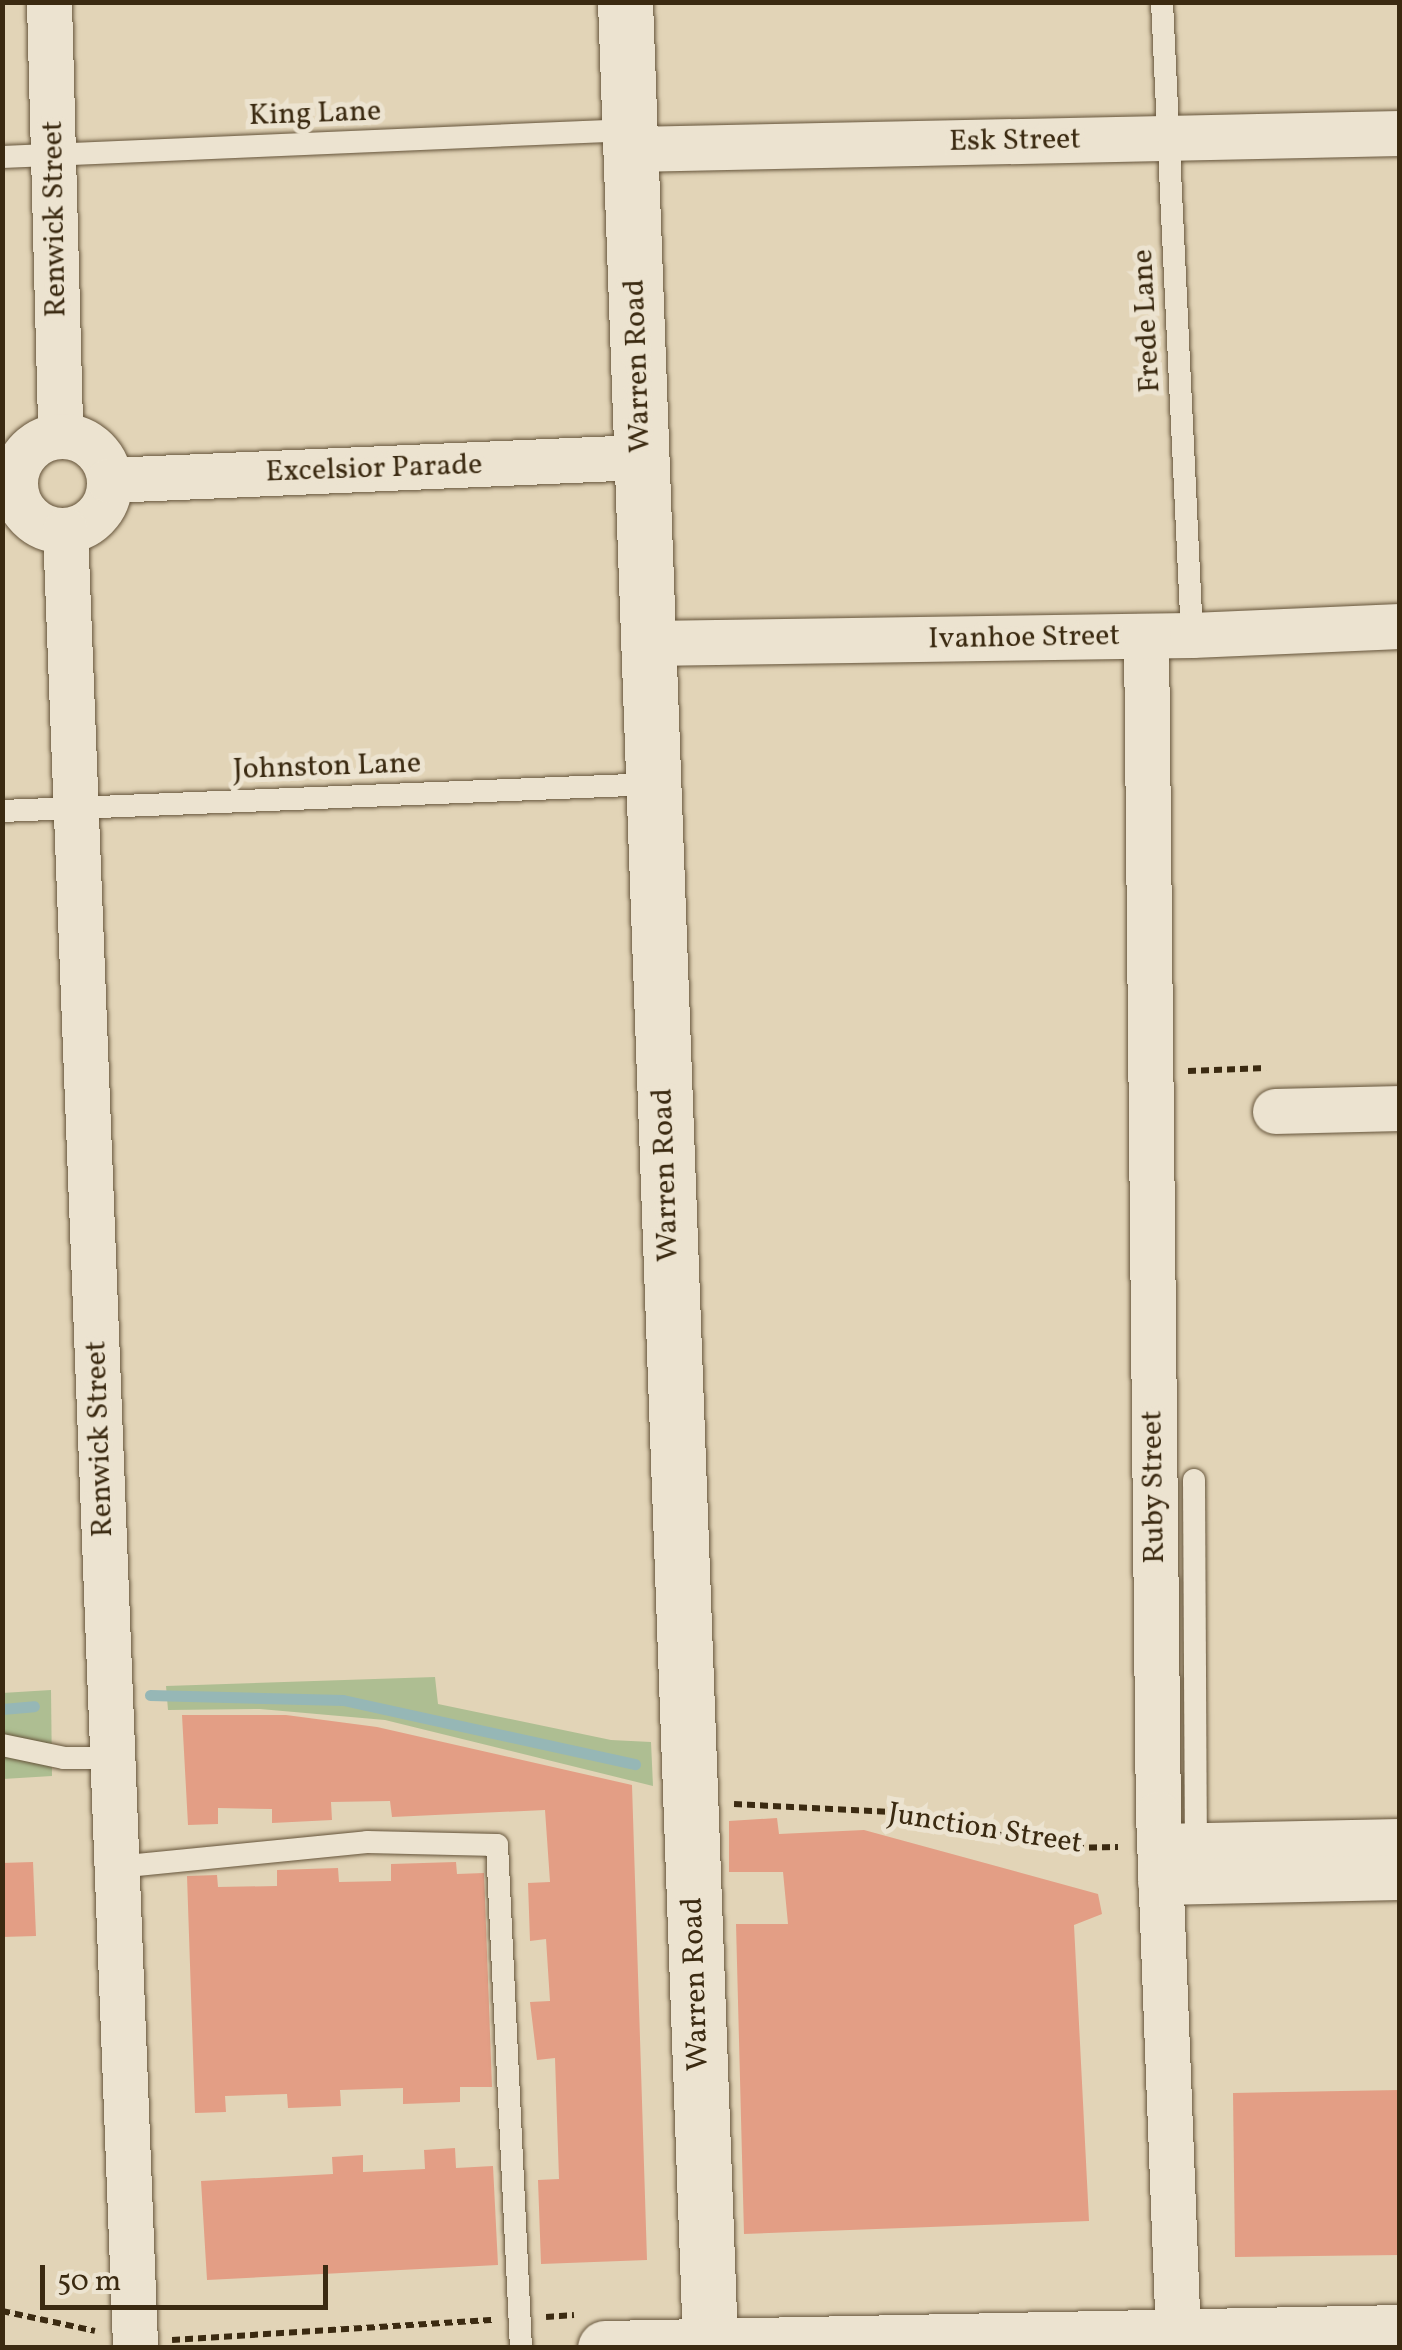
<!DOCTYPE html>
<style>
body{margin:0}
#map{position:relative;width:1402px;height:2350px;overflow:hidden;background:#e2d4b7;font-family:Vollkorn,serif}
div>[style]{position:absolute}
.green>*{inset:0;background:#aebe92}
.stream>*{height:11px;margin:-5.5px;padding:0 5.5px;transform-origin:5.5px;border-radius:5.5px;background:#96b7b6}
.building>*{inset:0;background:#e39e85}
.path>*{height:6px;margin-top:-3px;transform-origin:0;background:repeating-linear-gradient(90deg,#3b2a11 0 8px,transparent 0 13px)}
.roads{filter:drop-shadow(0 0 2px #65543a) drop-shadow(0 0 2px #65543a)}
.lane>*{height:22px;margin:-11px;padding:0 11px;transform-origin:11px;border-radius:11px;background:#ece3d0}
.street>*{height:45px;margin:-22.5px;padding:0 22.5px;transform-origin:22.5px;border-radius:22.5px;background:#ece3d0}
.street>.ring{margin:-22.5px;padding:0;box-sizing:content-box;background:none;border:45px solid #ece3d0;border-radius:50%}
.secondary>*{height:55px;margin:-27.5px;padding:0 27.5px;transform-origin:27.5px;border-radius:27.5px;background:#ece3d0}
span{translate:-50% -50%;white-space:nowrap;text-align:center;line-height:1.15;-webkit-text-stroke:10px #ece3d0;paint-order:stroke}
.street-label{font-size:30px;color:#3b2a11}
.frame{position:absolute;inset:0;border:5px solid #3b2a11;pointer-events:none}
.scale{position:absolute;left:40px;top:2265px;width:288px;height:45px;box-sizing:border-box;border:5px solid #3b2a11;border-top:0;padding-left:12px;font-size:30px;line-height:35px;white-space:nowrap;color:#3b2a11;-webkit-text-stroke:8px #ece3d0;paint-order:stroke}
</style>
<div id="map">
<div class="green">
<i style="clip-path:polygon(435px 1677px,438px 1704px,611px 1740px,651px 1742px,653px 1786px,385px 1720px,260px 1709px,168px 1710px,166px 1686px)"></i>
<i style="clip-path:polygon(51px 1690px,52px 1776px,3px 1779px,2px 1693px)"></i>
</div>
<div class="stream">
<i style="left:150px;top:1695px;width:193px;rotate:1.5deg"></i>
<i style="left:343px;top:1700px;width:299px;rotate:12.4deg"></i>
<i style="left:2px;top:1709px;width:32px;rotate:-5deg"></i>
</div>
<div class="building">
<i style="clip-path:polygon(182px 1715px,286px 1715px,377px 1727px,632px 1785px,647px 2260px,541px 2264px,538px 2180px,559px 2179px,555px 2058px,537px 2060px,530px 2002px,550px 2001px,546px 1939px,530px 1941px,528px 1883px,550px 1882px,545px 1810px,392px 1817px,390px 1801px,331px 1802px,332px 1820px,272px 1823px,272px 1809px,218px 1808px,218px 1824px,188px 1825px)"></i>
<i style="clip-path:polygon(777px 1818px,779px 1834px,864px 1830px,1098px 1894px,1102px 1914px,1074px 1925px,1089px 2221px,744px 2234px,736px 1924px,788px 1924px,783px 1872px,729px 1872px,729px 1821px)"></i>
<i style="clip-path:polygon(33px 1862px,36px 1936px,2px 1937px,2px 1863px)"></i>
<i style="clip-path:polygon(456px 1862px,457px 1874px,484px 1873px,492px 2087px,460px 2087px,460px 2102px,403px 2104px,403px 2088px,340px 2090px,341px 2106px,288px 2108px,287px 2094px,225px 2096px,226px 2112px,195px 2113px,187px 1876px,217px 1875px,218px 1887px,277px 1886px,277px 1870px,338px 1868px,339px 1882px,391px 1881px,391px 1864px)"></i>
<i style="clip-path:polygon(1400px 2090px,1400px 2255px,1235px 2257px,1233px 2093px)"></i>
<i style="clip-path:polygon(455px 2148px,456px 2168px,493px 2166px,498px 2265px,207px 2280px,201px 2181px,333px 2174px,332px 2157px,363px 2155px,363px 2172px,425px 2169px,424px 2150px)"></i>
</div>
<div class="path">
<i style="left:1188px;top:1071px;width:78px;rotate:-2.2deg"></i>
<i style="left:734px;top:1804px;width:158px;rotate:2.9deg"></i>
<i style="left:892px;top:1812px;width:175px;rotate:11.9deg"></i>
<i style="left:1063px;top:1848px;width:55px;rotate:-1deg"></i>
<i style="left:2px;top:2311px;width:95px;rotate:12.1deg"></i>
<i style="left:546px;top:2317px;width:28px;rotate:-4deg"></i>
<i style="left:172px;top:2340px;width:323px;rotate:-3.6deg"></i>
</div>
<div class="roads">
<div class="lane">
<i style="left:1162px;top:2px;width:634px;rotate:87.29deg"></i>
<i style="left:2px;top:157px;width:630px;rotate:-2.46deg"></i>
<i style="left:2px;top:811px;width:653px;rotate:-2.37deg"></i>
<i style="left:1194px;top:1480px;width:366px;rotate:89.7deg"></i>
<i style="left:2px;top:1745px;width:63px;rotate:11.8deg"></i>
<i style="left:64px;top:1758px;width:49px"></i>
<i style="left:117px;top:1867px;width:251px;rotate:-5.7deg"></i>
<i style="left:367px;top:1842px;width:130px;rotate:1.3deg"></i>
<i style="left:497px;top:1845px;width:504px;rotate:87.27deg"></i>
</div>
<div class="street">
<i style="left:49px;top:2px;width:434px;rotate:88.5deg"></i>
<i style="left:632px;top:149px;width:768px;rotate:-1.19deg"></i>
<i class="ring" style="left:15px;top:436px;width:49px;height:49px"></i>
<i style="left:109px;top:480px;width:531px;rotate:-2.48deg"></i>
<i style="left:65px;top:530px;width:1819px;rotate:87.79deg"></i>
<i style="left:1146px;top:636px;width:1178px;rotate:89.42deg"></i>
<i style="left:1158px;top:1814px;width:524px;rotate:87.81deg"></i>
<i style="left:649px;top:643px;width:543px;rotate:-0.84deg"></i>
<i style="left:1192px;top:635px;width:208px;rotate:-2.5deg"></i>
<i style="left:1275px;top:1111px;width:125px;rotate:-1.4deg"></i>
<i style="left:1159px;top:1846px;width:241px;rotate:-1.2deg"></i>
<i style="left:1160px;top:1882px;width:240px;rotate:-1.2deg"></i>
</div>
<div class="secondary">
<i style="left:625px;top:2px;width:2343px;rotate:87.92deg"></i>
<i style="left:605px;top:2348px;width:795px;rotate:-1.15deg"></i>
</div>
</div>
<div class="street-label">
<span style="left:315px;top:114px;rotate:-2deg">King Lane</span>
<span style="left:1015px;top:141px;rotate:-1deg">Esk Street</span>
<span style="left:55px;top:219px;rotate:-91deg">Renwick Street</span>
<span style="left:1147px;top:321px;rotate:-93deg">Frede Lane</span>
<span style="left:638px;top:366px;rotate:-92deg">Warren Road</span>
<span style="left:374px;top:469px;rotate:-2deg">Excelsior Parade</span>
<span style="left:1024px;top:638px;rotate:-1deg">Ivanhoe Street</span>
<span style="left:327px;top:767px;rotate:-2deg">Johnston Lane</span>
<span style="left:666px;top:1175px;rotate:-92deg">Warren Road</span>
<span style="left:100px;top:1439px;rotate:-92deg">Renwick Street</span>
<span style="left:1154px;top:1487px;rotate:-91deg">Ruby Street</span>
<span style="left:985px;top:1829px;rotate:9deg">Junction Street</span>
<span style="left:696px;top:1984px;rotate:-92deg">Warren Road</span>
</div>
<div class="frame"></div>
<div class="scale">50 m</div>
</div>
